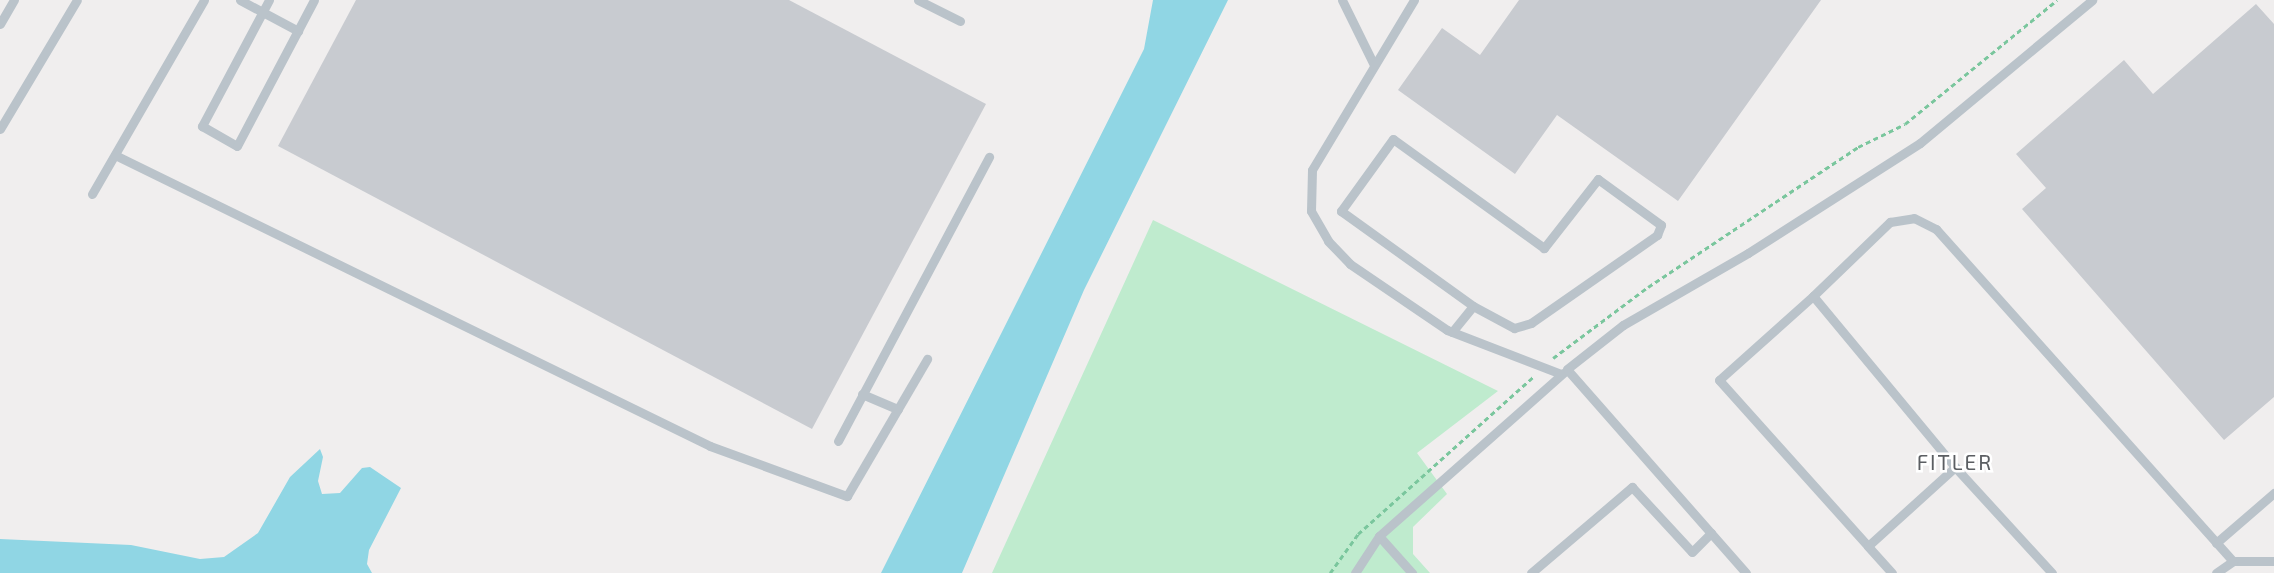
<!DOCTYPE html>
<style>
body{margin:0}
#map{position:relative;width:2274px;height:573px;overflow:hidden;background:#f0eeee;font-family:"Exo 2",sans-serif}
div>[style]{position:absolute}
.green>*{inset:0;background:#bfebce}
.water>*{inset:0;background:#90d6e4}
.building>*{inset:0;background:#c8cbd0}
.path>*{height:2.5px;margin-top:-1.25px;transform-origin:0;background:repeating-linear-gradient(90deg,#7ac69d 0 5px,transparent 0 8.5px)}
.lane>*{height:9px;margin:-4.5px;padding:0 4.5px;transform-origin:4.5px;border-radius:4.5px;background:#bac3ca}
span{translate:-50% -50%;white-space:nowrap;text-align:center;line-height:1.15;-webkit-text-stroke:5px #fff;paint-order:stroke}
.neighbourhood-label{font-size:21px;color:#5b5e62;letter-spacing:2px}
</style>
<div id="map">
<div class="green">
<i style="clip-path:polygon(1153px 220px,1498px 391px,1417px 453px,1447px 494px,1413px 527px,1413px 554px,1430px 573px,992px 573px)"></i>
</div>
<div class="water">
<i style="clip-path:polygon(1153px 0,1228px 0,1084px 290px,962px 573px,881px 573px,1144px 49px)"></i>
<i style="clip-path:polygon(320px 449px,323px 457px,318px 481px,322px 494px,340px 493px,362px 468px,370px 467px,401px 488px,369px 550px,367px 564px,372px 573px,0 573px,0 539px,131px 545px,200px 559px,224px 557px,258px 533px,290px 477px)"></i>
</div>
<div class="building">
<i style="clip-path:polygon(356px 0,789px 0,986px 104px,812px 429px,278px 146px)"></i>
<i style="clip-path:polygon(1519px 0,1821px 0,1678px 201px,1557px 115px,1515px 174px,1398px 90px,1442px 28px,1480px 55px)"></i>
<i style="clip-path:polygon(2256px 4px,2274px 24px,2274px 397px,2224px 440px,2022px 209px,2046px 188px,2016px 154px,2124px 60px,2153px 94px)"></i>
</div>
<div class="path">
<i style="left:1553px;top:358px;width:119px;rotate:-36.8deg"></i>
<i style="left:1648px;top:287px;width:252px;rotate:-33.7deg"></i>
<i style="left:1858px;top:147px;width:52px;rotate:-26.1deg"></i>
<i style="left:1905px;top:124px;width:196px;rotate:-39.2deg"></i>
<i style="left:1330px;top:573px;width:48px;rotate:-54.3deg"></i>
<i style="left:1358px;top:534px;width:235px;rotate:-41.9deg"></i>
</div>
<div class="lane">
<i style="left:240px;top:0;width:66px;rotate:28.1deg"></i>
<i style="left:269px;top:0;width:143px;rotate:118deg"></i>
<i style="left:202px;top:126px;width:40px;rotate:29.7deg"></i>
<i style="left:237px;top:146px;width:165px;rotate:-62.2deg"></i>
<i style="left:918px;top:0;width:47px;rotate:26.6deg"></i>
<i style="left:1342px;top:0;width:72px;rotate:63.8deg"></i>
<i style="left:1414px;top:0;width:198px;rotate:121deg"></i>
<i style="left:1312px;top:170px;width:41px;rotate:91.4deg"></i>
<i style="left:1311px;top:211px;width:34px;rotate:60deg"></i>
<i style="left:1328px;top:241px;width:32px;rotate:46deg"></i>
<i style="left:1350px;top:264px;width:117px;rotate:34.2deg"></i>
<i style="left:1447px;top:330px;width:122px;rotate:21.1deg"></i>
<i style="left:0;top:24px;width:28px;rotate:-60deg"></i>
<i style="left:0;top:129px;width:150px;rotate:-59.2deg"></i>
<i style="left:115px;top:155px;width:662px;rotate:26.06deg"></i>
<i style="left:710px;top:446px;width:146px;rotate:20.1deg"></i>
<i style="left:847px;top:496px;width:159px;rotate:-59.7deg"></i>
<i style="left:92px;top:194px;width:224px;rotate:-60deg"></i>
<i style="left:1813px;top:296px;width:126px;rotate:138.2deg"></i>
<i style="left:1719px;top:380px;width:223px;rotate:48.1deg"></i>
<i style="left:1452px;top:332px;width:33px;rotate:-51deg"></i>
<i style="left:1473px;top:306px;width:47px;rotate:28.2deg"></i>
<i style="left:1514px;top:328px;width:18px;rotate:-16deg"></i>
<i style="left:1531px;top:323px;width:154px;rotate:-34.9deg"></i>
<i style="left:1657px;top:235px;width:11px;rotate:-68deg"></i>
<i style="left:1661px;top:225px;width:78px;rotate:-143.9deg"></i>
<i style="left:1598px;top:179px;width:88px;rotate:128deg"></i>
<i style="left:1544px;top:248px;width:186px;rotate:-144.2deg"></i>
<i style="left:1393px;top:139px;width:89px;rotate:125.8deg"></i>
<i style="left:1341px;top:211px;width:163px;rotate:35.7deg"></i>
<i style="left:862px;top:394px;width:39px;rotate:23deg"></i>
<i style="left:838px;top:441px;width:322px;rotate:-62deg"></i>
<i style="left:1379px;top:536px;width:50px;rotate:48.3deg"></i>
<i style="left:2216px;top:543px;width:77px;rotate:-40.8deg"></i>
<i style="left:1355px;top:573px;width:44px;rotate:-57deg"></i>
<i style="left:1379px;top:536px;width:246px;rotate:-41.5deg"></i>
<i style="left:1531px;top:573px;width:133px;rotate:-40.4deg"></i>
<i style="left:1632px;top:487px;width:88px;rotate:47.3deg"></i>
<i style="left:1692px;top:552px;width:27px;rotate:-45deg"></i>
<i style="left:1746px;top:573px;width:271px;rotate:-131.3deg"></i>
<i style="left:1567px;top:369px;width:71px;rotate:-38.2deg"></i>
<i style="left:1623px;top:325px;width:144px;rotate:-29.9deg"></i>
<i style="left:1748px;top:253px;width:204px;rotate:-32.6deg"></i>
<i style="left:1920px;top:143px;width:224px;rotate:-39.7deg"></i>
<i style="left:1892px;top:573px;width:36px;rotate:-132deg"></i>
<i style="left:1868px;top:546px;width:118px;rotate:-42.2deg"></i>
<i style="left:2052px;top:573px;width:144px;rotate:-132.5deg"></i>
<i style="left:1955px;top:467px;width:222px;rotate:-129.7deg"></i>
<i style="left:1813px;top:296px;width:107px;rotate:-43.9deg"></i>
<i style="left:1890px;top:222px;width:24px;rotate:-9deg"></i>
<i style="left:1914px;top:218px;width:25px;rotate:27deg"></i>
<i style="left:1936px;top:229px;width:445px;rotate:48.2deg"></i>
<i style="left:2233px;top:561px;width:41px"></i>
<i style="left:2216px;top:573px;width:21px;rotate:-35deg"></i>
</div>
<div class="neighbourhood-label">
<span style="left:1955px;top:462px">FITLER</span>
</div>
</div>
